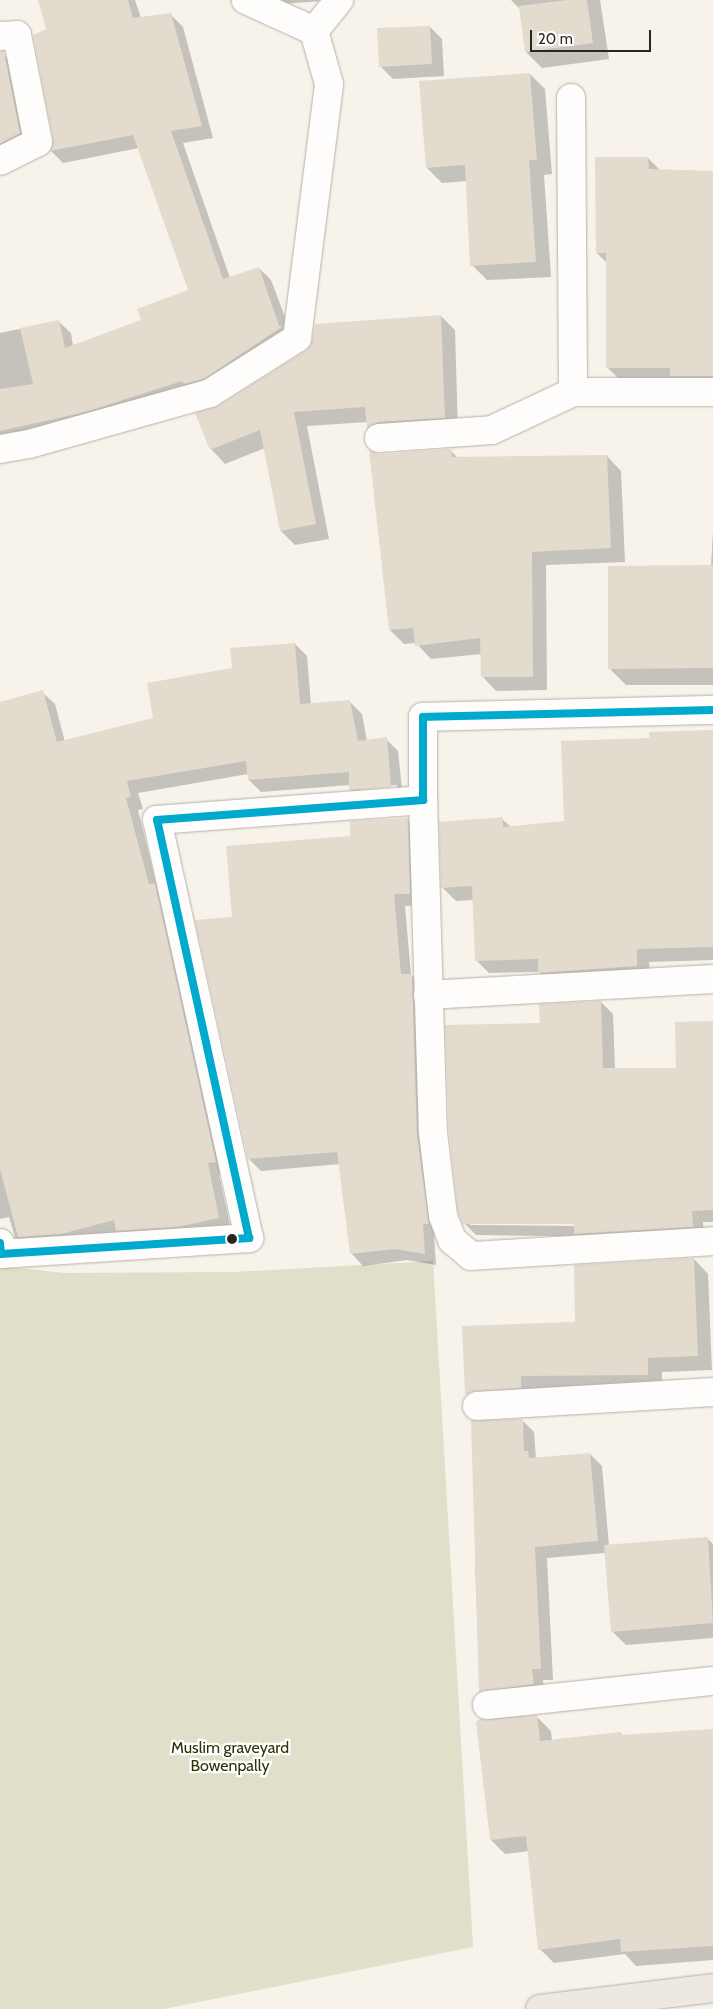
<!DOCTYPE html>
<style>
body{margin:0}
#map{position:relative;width:713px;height:2009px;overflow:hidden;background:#f7f2ea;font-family:Cabin,sans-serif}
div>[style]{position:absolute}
.green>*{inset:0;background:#dfdfca}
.shadow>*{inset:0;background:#0003}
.building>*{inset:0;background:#e2dbce}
.roads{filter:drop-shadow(0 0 1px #b4b1aa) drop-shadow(0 0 1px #b4b1aa)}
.minor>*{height:28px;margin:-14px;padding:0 14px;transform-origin:14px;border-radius:14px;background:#fefdfc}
.major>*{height:28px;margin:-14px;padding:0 14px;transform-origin:14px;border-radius:14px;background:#eee8e2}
.bus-1>*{height:8px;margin:-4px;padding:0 4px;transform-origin:4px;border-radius:4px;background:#00a9ce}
.dots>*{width:14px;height:14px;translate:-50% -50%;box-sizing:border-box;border:2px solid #fff;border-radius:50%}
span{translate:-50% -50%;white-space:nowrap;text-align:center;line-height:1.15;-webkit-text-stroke:4.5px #fff;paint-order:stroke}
.park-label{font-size:16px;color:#2f3107}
.scale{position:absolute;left:530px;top:30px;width:121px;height:22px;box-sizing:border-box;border:2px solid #292520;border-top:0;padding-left:6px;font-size:15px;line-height:18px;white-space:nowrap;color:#292520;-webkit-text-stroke:4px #fff;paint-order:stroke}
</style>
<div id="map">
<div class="green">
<i style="clip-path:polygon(433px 1261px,473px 1947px,164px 2009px,0 2009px,0 1266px,64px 1273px,234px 1272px)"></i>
</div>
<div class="shadow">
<i style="clip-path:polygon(39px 0,135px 0,141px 18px,171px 15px,183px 27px,213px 138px,183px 143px,230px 278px,259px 268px,271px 280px,294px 341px,216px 390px,0 446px,0 333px,58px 321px,71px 333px,73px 346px,143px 321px,189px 291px,139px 148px,63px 163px,51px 151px,55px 139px,48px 30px)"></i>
<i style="clip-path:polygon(273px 0,337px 0,281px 4px)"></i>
<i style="clip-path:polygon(511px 0,600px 0,609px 59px,542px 68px,526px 52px,521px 10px)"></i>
<i style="clip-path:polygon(430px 27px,442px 39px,444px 76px,393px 79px,381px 67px)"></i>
<i style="clip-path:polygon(0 52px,16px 65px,32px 145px,0 159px)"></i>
<i style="clip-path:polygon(530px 74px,545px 89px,552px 174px,544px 175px,551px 277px,487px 280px,472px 265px,467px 181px,442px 183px,427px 168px)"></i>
<i style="clip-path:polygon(648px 158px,661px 171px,713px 172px,713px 388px,620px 380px,608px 368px,607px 263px,597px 253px)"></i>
<i style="clip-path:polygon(441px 316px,455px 330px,458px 432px,382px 442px,368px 428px,368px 422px,307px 426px,329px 539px,295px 545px,281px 531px,265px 448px,225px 464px,211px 449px,219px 407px)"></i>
<i style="clip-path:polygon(450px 450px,458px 458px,607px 456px,621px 471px,625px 562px,546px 565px,547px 690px,496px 691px,482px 676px,482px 654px,431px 659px,416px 643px,404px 644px,390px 630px,380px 455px)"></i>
<i style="clip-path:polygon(713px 530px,713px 685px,626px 685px,609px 668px,711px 567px)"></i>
<i style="clip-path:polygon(evenodd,295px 644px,307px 656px,311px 705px,349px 701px,362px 714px,367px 741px,386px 739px,398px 751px,403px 799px,363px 802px,350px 789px,350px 785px,261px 792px,249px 780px,248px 774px,138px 793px,143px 809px,138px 810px,228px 1174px,219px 1175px,231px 1230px,28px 1249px,15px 1237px,9px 1217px,0 1219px,0 703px,42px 692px,55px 704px,65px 742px,154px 719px,233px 669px,295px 644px,397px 785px,397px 788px,361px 790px,361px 788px,397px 785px)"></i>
<i style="clip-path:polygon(713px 732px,713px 960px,649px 962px,650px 979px,553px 986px,539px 972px,489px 973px,476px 960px,474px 900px,456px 901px,443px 888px,502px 819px,511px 827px,565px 822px,650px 739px)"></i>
<i style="clip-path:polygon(407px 819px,419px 831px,422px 905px,405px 906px,411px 975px,424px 987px,440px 1235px,434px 1235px,436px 1265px,407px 1260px,363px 1266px,352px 1254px,340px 1164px,261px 1171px,249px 1159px,234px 918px,351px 837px)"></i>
<i style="clip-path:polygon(evenodd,601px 1002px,613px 1014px,615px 1069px,678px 1069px,713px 1022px,713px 1222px,703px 1222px,704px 1238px,476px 1235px,464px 1223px,541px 1024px,601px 1002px,470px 1223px,580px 1223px,580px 1226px,470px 1225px,470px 1223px)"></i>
<i style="clip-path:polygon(694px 1259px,708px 1274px,712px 1370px,662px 1372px,662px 1389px,480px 1407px,466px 1393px,576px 1323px)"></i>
<i style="clip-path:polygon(522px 1420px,534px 1432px,536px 1459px,590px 1454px,602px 1466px,609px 1546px,707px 1538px,713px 1544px,713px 1638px,626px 1645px,612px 1631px,605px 1553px,547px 1558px,553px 1680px,543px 1680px,545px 1696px,492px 1703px,480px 1691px,475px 1563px,478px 1563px)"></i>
<i style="clip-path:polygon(537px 1717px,551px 1731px,552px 1741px,621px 1733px,624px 1737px,713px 1730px,713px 1960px,636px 1966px,625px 1954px,554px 1963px,540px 1949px,529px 1851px,505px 1854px,491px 1840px)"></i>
</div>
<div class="building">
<i style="clip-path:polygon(38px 0,128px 0,133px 18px,171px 13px,202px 126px,171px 131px,223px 279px,259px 267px,279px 326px,283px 326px,204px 379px,184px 384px,182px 381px,86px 412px,0 431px,0 389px,33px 384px,20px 328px,59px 320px,65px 348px,141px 320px,137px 309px,188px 290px,133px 135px,50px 151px,53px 139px,33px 35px,46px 29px)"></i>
<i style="clip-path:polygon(567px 0,587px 0,593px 43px,525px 52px,519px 6px)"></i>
<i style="clip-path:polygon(430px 26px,432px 64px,379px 67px,377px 28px)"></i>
<i style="clip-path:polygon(0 51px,4px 51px,20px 133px,0 144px)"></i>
<i style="clip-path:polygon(530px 73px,537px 160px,529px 160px,536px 262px,470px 266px,465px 165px,426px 168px,419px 81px)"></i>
<i style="clip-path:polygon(595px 157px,648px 157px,649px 169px,713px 171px,713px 376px,670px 376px,670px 368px,606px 368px,606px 253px,596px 253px)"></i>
<i style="clip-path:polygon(441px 315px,445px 418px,378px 422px,367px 429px,365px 407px,294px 412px,316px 524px,280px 531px,260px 430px,210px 450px,195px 413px,218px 406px,305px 351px,312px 340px,315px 324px)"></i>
<i style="clip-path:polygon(451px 449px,452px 457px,607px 455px,611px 548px,532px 552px,533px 677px,481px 677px,480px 638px,415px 646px,413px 628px,389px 630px,369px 450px,380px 454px)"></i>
<i style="clip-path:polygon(713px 565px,713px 668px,608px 669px,608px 566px)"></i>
<i style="clip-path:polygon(295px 643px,300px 704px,350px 700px,358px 741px,387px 737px,391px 787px,349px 790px,349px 772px,248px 780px,246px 761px,127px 781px,131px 797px,126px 798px,149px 884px,155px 883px,216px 1162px,208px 1163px,219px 1218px,178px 1227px,116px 1231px,114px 1220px,61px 1234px,18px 1237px,0 1169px,0 702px,43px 690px,57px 742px,153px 718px,147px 683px,232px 668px,230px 648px)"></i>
<i style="clip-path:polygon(713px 730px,713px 947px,637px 949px,637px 966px,538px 973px,538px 959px,475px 961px,472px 886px,441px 888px,439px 822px,503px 817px,503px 827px,564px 821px,561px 741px,649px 738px,649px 732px)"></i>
<i style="clip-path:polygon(408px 818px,410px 894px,394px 894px,401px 974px,412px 974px,417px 1134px,429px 1224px,423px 1224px,425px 1254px,395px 1249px,350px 1254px,337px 1152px,248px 1159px,195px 920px,232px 917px,226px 846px,350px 836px,350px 821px)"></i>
<i style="clip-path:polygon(601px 1001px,603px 1068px,676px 1068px,675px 1022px,713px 1021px,713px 1210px,692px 1211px,693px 1227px,574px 1234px,574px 1224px,463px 1224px,458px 1212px,449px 1132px,445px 1025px,540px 1023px,539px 1004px)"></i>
<i style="clip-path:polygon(694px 1258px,698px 1356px,648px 1358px,648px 1375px,521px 1376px,521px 1388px,465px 1394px,462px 1326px,575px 1322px,574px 1265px)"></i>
<i style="clip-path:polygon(523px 1419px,524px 1451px,528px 1451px,529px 1458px,590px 1453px,598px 1541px,535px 1547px,541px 1669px,532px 1669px,534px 1684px,479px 1692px,471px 1420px)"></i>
<i style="clip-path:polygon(708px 1537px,713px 1623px,611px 1632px,604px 1545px)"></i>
<i style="clip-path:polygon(537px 1715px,540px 1741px,621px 1732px,622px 1735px,713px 1729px,713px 1946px,621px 1952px,620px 1939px,538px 1950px,526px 1836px,490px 1840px,476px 1722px,480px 1719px)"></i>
</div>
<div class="roads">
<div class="minor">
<i style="left:314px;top:31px;width:40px;rotate:-51deg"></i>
<i style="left:0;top:36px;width:17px;rotate:-3deg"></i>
<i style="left:17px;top:35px;width:109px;rotate:78.9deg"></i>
<i style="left:38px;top:142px;width:42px;rotate:153.4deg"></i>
<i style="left:571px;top:98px;width:294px;rotate:89.6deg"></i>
<i style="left:379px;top:438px;width:113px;rotate:-4deg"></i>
<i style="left:492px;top:430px;width:89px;rotate:-25.1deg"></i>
<i style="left:573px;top:392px;width:140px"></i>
<i style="left:0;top:449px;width:29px;rotate:-10deg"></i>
<i style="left:29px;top:444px;width:188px;rotate:-15.7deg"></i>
<i style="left:210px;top:393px;width:103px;rotate:-32.3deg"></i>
<i style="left:297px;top:338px;width:256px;rotate:-82.8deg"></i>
<i style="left:329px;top:84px;width:55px;rotate:-105.8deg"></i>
<i style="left:314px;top:31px;width:75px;rotate:-155.5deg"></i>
<i style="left:423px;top:800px;width:333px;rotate:88.3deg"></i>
<i style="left:433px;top:1133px;width:84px;rotate:83.1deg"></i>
<i style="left:443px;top:1216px;width:26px;rotate:69deg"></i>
<i style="left:452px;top:1240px;width:25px;rotate:40deg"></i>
<i style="left:471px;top:1256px;width:242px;rotate:-3.5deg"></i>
<i style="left:428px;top:995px;width:285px;rotate:-3.2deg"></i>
<i style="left:0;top:1243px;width:11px;rotate:85deg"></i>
<i style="left:1px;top:1254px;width:249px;rotate:-3.7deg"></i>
<i style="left:249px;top:1238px;width:428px;rotate:-102.4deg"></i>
<i style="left:157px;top:820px;width:267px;rotate:-4.3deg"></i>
<i style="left:423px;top:800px;width:83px;rotate:-90deg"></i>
<i style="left:423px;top:717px;width:290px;rotate:-1.4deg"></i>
<i style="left:477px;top:1406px;width:236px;rotate:-3.4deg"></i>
<i style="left:487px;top:1705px;width:227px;rotate:-6.1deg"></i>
</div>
<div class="major">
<i style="left:540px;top:2009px;width:174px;rotate:-6.9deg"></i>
</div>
</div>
<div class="bus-1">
<i style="left:0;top:1243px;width:11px;rotate:85deg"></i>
<i style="left:1px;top:1254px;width:249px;rotate:-3.7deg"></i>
<i style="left:249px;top:1238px;width:428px;rotate:-102.4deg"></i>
<i style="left:157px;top:820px;width:267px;rotate:-4.3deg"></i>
<i style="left:423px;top:800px;width:83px;rotate:-90deg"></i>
<i style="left:423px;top:717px;width:290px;rotate:-1.4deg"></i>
</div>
<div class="dots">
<i style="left:232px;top:1239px;background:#292520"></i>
</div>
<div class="park-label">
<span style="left:230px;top:1757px">Muslim graveyard<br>Bowenpally</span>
</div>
<div class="scale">20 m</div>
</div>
